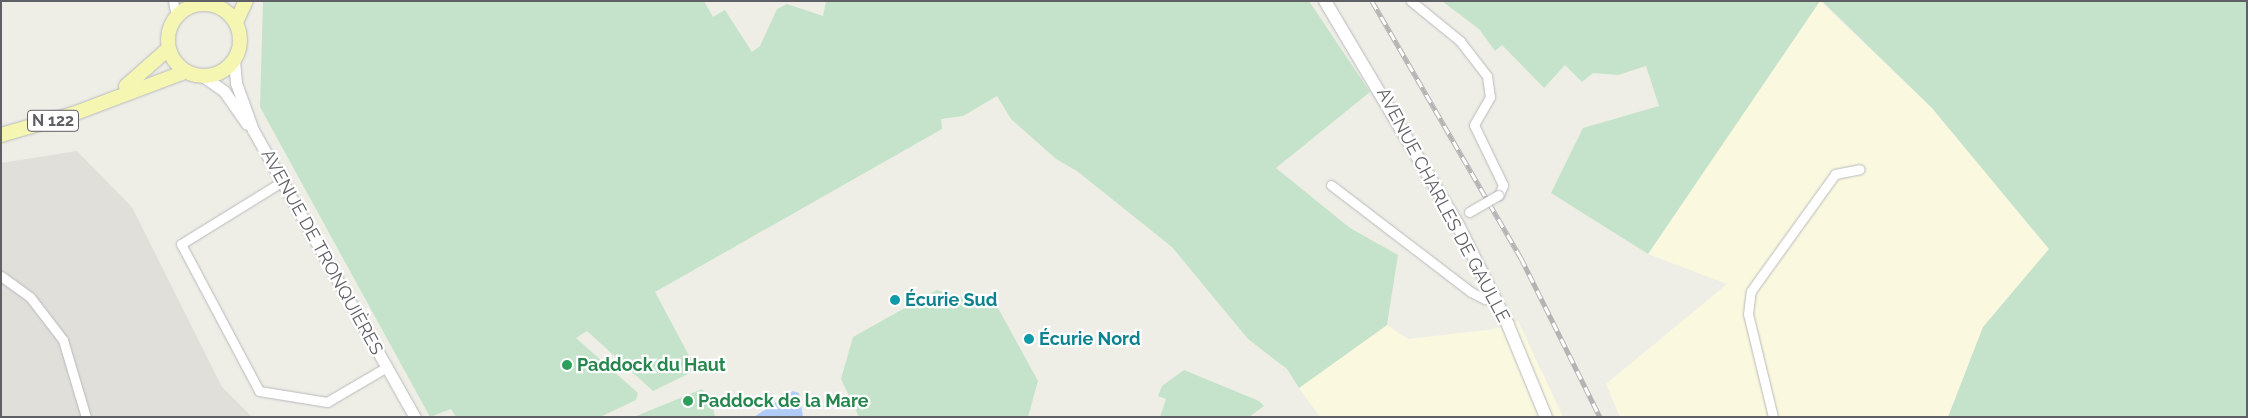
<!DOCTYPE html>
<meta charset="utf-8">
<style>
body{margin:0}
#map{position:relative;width:2248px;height:418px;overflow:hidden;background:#eeeee6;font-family:Raleway,sans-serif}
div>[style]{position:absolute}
.commercial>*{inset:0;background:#faf8df}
.industrial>*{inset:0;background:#e0dfda}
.green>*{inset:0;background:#c5e3ca}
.water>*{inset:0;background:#afcbf6}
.roads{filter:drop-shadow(0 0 1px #b8babe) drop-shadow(0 0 1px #b8babe)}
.minor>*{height:9px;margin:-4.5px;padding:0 4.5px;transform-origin:4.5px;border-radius:4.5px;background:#fff}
.tertiary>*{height:11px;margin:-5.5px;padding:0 5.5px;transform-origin:5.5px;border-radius:5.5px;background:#fff}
.secondary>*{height:12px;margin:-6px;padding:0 6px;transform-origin:6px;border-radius:6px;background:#fff}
.primary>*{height:14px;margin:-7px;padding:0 7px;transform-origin:7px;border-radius:7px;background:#f6f6b3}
.primary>.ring{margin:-7px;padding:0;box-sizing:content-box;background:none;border:14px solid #f6f6b3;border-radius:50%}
.rail>*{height:5px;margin-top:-2.5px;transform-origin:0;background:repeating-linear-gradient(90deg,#fff 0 9px,#b4b4b5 0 18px);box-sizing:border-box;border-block:1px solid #b4b4b5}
.bridges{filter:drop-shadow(0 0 1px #b8babe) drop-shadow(0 0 1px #b8babe)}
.minor-bridge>*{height:9px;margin:-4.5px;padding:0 4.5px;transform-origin:4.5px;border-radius:4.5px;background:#fff}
.dots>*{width:14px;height:14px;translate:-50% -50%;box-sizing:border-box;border:2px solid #fff;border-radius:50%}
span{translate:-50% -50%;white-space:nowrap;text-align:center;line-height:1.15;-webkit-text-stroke:4.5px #fff;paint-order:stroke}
.shield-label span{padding:1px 4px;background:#fff;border:1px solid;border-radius:4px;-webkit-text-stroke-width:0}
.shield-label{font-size:16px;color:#5e6065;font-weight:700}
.street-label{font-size:18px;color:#5e6065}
.culture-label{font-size:18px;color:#0d838f;font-weight:700}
.left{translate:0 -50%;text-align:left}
.leisure-label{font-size:18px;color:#27864d;font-weight:700}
.frame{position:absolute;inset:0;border:2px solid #5e6065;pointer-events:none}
</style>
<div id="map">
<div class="commercial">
<i style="clip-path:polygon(1820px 1px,1932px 108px,2049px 249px,1983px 327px,1948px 417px,1620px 417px,1606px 384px,1727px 284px,1648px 254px)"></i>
<i style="clip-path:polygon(1518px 321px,1563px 417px,1320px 417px,1299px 388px,1387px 325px,1408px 339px,1495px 329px)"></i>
</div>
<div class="industrial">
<i style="clip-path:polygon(77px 151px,132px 207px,222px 387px,252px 417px,1px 417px,1px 163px)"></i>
</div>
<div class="green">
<i style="clip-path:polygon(263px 1px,704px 1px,713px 17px,725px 10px,752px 52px,760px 46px,777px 9px,787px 4px,823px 16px,826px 1px,1309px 1px,1370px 92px,1276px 168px,1350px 228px,1398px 255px,1387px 325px,1299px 388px,1287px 369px,1248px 339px,1172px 247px,1077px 171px,1056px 159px,1011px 119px,997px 96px,963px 116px,941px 119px,942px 129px,655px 292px,694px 365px,690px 373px,653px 391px,587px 331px,576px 338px,638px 393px,636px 400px,600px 417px,456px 417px,451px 409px,430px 417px,260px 107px)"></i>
<i style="clip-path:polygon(1442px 1px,1820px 1px,1648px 254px,1551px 193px,1583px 128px,1659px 106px,1646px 66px,1618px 75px,1593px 73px,1582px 82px,1565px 65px,1544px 88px,1502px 45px,1495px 51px,1479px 29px)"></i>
<i style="clip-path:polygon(1822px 1px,2247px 1px,2247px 417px,1948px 417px,1983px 327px,2049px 249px,1932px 108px)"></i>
<i style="clip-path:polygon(937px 290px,998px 308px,1038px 381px,1028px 417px,859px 417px,841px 379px,853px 337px)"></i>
<i style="clip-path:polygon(1184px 370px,1259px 401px,1264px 406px,1249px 417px,1160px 417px,1166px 399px,1158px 396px,1162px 386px)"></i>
<i style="clip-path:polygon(702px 389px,711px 399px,715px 417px,634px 417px)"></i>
</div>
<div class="water">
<i style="clip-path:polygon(793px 391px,799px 393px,803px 417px,754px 417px)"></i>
</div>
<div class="roads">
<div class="minor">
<i style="left:173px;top:1px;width:16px;rotate:79deg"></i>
<i style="left:198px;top:1px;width:4px;rotate:45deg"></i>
<i style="left:1411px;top:1px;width:63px;rotate:39.2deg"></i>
<i style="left:1460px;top:41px;width:44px;rotate:52.4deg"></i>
<i style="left:1487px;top:76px;width:21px;rotate:82deg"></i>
<i style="left:1490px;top:97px;width:32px;rotate:120deg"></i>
<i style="left:1474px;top:125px;width:67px;rotate:64.2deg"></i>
<i style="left:1503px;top:185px;width:11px;rotate:112deg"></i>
<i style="left:283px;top:181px;width:120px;rotate:148.3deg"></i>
<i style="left:181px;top:244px;width:166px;rotate:62deg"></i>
<i style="left:259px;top:391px;width:69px;rotate:9.2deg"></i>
<i style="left:327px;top:402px;width:69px;rotate:-30.3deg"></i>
<i style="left:1331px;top:185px;width:176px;rotate:37.4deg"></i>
<i style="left:1471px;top:292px;width:16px;rotate:27deg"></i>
<i style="left:1485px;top:299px;width:8px;rotate:-30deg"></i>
<i style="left:1px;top:276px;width:36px;rotate:36deg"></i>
<i style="left:30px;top:297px;width:54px;rotate:52.5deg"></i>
<i style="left:63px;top:340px;width:80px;rotate:73.4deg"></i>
<i style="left:1773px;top:417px;width:106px;rotate:-103.6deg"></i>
<i style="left:1748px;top:314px;width:23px;rotate:-83deg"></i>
<i style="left:1751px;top:291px;width:144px;rotate:-54.3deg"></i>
<i style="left:1835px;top:174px;width:25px;rotate:-11deg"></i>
</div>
<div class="tertiary">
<i style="left:234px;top:60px;width:23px;rotate:85deg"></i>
<i style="left:236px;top:83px;width:50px;rotate:70.1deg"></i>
<i style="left:253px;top:130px;width:330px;rotate:60.6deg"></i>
<i style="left:204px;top:77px;width:24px;rotate:35deg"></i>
<i style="left:224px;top:91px;width:40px;rotate:55.1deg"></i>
</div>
<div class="secondary">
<i style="left:1325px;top:1px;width:258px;rotate:59.3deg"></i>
<i style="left:1457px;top:223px;width:114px;rotate:63.4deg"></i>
<i style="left:1508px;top:325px;width:100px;rotate:67.6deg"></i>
</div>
<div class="primary">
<i class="ring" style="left:168px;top:4px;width:58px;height:58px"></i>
<i style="left:236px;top:22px;width:23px;rotate:-65deg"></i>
<i style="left:126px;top:86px;width:56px;rotate:-41.4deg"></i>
<i style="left:1px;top:135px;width:75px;rotate:-16.3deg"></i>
<i style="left:73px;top:114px;width:120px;rotate:-20.6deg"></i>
</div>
</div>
<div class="rail">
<i style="left:1372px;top:1px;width:297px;rotate:59.9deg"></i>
<i style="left:1521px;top:258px;width:178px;rotate:63.6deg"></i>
</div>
<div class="bridges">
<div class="minor-bridge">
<i style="left:1469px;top:212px;width:34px;rotate:-30deg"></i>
</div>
</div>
<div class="dots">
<i style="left:895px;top:300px;background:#0f9aa8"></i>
<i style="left:1029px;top:339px;background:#0f9aa8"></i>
<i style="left:567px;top:365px;background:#2e9e5b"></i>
<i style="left:688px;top:401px;background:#2e9e5b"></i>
</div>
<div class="shield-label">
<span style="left:53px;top:121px">N 122</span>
</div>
<div class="street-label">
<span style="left:1443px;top:205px;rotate:62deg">AVENUE CHARLES DE GAULLE</span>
<span style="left:322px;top:252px;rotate:61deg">AVENUE DE TRONQUIÈRES</span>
</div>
<div class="culture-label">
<span class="left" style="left:905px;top:300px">Écurie Sud</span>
<span class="left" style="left:1039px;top:339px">Écurie Nord</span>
</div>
<div class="leisure-label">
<span class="left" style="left:577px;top:365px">Paddock du Haut</span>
<span class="left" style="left:698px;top:401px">Paddock de la Mare</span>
</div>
<div class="frame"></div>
</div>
